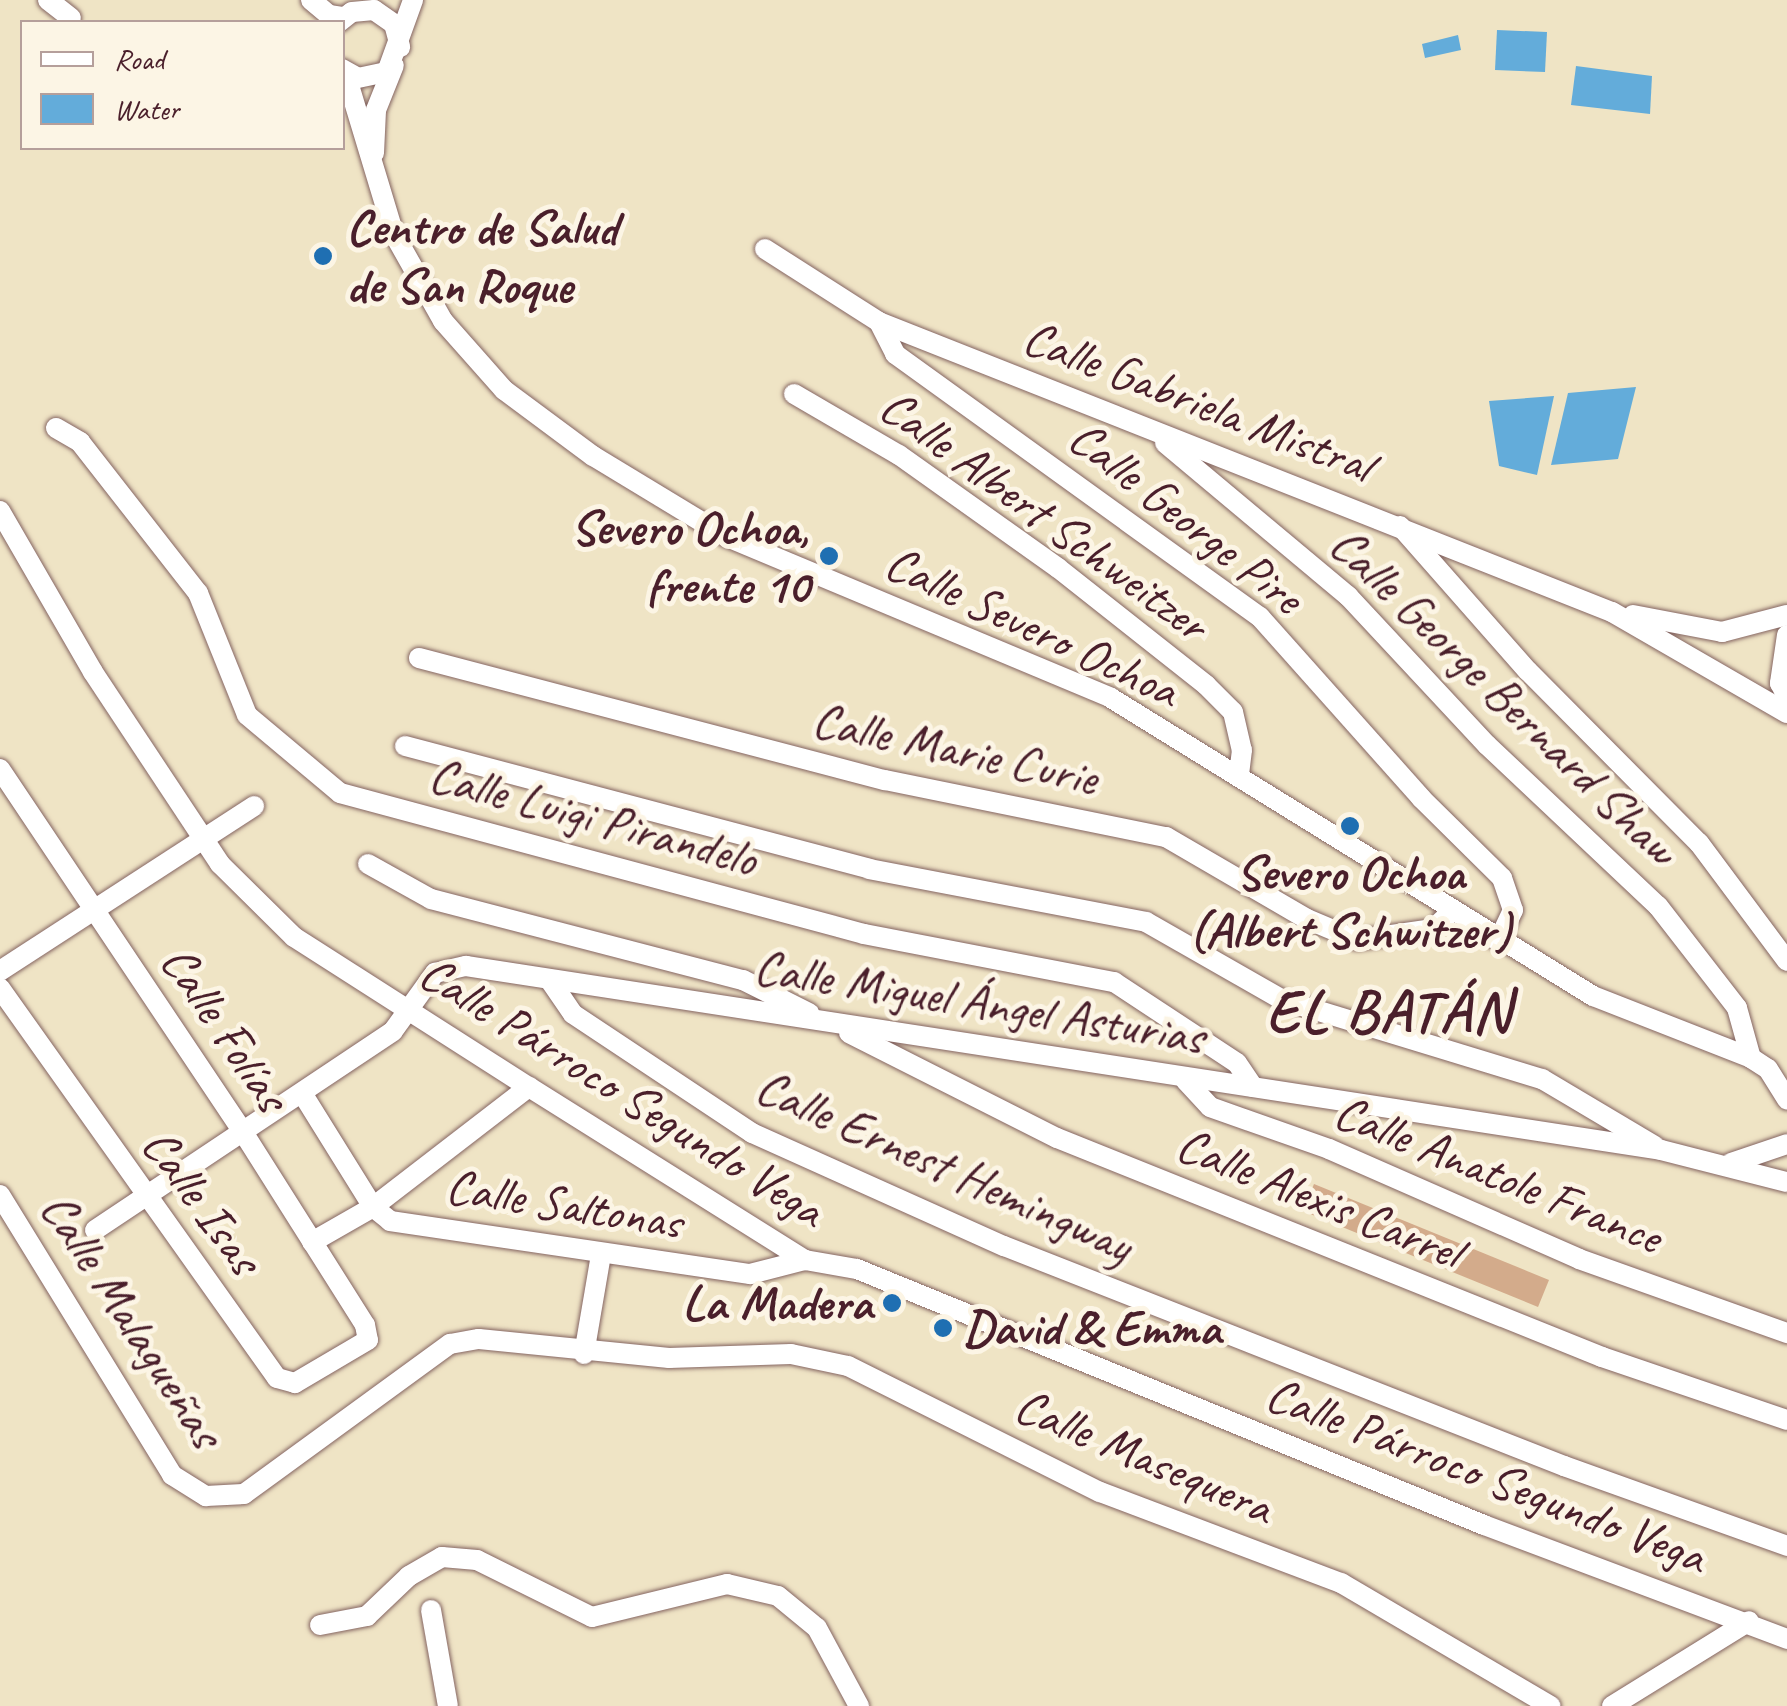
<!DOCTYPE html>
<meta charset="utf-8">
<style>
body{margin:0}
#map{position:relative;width:1787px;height:1706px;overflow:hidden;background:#efe4c5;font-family:Caveat,sans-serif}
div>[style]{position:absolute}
.water>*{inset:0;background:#63acda}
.building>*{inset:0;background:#d3ab8b}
.roads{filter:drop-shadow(0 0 2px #846461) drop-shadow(0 0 2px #846461)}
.minor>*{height:20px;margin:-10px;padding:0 10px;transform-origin:10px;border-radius:10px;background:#fff}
.dots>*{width:28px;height:28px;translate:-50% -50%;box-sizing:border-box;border:5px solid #fcf5e5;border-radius:50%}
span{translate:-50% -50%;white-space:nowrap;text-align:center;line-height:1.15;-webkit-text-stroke:10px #fcf5e5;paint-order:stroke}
.poi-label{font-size:50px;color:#4a1f2b;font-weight:700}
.left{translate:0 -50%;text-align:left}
.right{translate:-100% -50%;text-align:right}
.street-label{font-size:50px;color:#4a1f2b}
.district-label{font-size:60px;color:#4a1f2b;font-weight:700;letter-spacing:2.5px}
.legend{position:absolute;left:20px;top:20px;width:325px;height:130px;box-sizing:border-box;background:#fcf5e5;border:2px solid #b59f9b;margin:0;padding:12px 18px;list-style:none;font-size:30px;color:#4a1f2b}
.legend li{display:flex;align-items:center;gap:20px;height:50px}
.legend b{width:50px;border:2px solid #b59f9b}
</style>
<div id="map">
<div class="water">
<i style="clip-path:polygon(1497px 30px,1547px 32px,1545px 72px,1495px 70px)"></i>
<i style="clip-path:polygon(1458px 35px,1461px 50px,1425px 58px,1422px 44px)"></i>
<i style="clip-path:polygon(1576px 66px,1652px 76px,1650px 114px,1571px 105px)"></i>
<i style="clip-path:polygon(1636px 387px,1618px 459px,1551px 465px,1568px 393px)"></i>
<i style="clip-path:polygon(1554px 396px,1537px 475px,1499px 466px,1489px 401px)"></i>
</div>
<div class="building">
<i style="clip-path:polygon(1314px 1184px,1549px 1280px,1538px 1307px,1303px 1211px)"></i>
</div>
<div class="roads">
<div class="minor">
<i style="left:48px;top:0;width:29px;rotate:38deg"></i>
<i style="left:311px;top:0;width:23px;rotate:40deg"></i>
<i style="left:329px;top:15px;width:15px;rotate:8deg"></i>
<i style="left:339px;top:22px;width:16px;rotate:-38deg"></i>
<i style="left:352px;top:12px;width:22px;rotate:-5deg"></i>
<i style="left:374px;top:10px;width:24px;rotate:35deg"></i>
<i style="left:394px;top:24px;width:24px;rotate:75deg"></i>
<i style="left:342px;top:69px;width:18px;rotate:29deg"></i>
<i style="left:358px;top:78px;width:30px;rotate:-12deg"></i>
<i style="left:387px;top:72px;width:77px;rotate:-70.1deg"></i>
<i style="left:345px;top:72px;width:169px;rotate:73.2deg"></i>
<i style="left:394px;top:234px;width:100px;rotate:60.6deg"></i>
<i style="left:443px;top:321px;width:92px;rotate:48.5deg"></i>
<i style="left:504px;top:390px;width:111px;rotate:36.6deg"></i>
<i style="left:593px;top:456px;width:157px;rotate:31.2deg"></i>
<i style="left:727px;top:537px;width:416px;rotate:22.7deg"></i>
<i style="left:1111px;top:698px;width:567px;rotate:31.73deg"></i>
<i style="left:1593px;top:996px;width:170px;rotate:21.4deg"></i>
<i style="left:1751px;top:1058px;width:20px;rotate:33deg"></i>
<i style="left:1768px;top:1069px;width:36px;rotate:58deg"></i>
<i style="left:374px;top:153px;width:43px;rotate:-87.3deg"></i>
<i style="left:376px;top:110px;width:48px;rotate:-68.2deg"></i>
<i style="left:765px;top:249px;width:135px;rotate:32.6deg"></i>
<i style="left:879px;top:322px;width:788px;rotate:21.59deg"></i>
<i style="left:1612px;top:612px;width:202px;rotate:30deg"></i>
<i style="left:879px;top:322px;width:36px;rotate:63deg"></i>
<i style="left:895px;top:354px;width:450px;rotate:35.8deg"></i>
<i style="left:1260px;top:617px;width:242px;rotate:48.3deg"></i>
<i style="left:1421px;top:798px;width:114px;rotate:44.6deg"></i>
<i style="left:1502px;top:878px;width:34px;rotate:71deg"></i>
<i style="left:1513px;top:910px;width:26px;rotate:115deg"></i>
<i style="left:1502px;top:934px;width:10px;rotate:156deg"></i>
<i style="left:794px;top:394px;width:121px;rotate:30.2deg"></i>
<i style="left:899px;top:455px;width:195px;rotate:35.4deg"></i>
<i style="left:1058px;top:568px;width:189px;rotate:38.3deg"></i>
<i style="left:1206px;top:685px;width:38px;rotate:45deg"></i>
<i style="left:1233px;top:712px;width:39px;rotate:77deg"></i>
<i style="left:1242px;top:750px;width:26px;rotate:97deg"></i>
<i style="left:56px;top:428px;width:28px;rotate:30deg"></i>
<i style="left:80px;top:442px;width:192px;rotate:52deg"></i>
<i style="left:198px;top:593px;width:131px;rotate:68.1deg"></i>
<i style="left:247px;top:715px;width:121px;rotate:40deg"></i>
<i style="left:340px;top:793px;width:543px;rotate:15.06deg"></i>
<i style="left:864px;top:934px;width:255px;rotate:10.9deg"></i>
<i style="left:1114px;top:982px;width:147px;rotate:33.4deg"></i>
<i style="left:1237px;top:1063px;width:29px;rotate:56deg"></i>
<i style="left:1165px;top:443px;width:239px;rotate:39.9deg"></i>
<i style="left:1348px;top:596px;width:204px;rotate:47deg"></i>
<i style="left:1487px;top:745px;width:235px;rotate:43.3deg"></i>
<i style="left:1658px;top:906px;width:129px;rotate:52.2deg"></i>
<i style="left:1737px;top:1008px;width:52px;rotate:74.4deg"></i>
<i style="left:0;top:511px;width:186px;rotate:60deg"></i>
<i style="left:93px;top:672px;width:230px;rotate:56.5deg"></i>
<i style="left:220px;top:864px;width:104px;rotate:44.6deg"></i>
<i style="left:294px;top:937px;width:279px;rotate:32.6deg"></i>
<i style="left:529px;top:1087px;width:326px;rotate:32.1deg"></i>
<i style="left:805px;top:1260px;width:53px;rotate:9.8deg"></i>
<i style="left:857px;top:1269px;width:677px;rotate:22.21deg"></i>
<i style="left:1484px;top:1525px;width:324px;rotate:20.6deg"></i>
<i style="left:1400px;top:526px;width:193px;rotate:48.6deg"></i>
<i style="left:1528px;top:671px;width:243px;rotate:45.2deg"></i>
<i style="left:1699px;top:843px;width:147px;rotate:53.3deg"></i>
<i style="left:1633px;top:615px;width:91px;rotate:10.8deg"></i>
<i style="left:1722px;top:632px;width:67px;rotate:-14.7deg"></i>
<i style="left:1787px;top:635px;width:49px;rotate:98.3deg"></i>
<i style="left:1780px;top:683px;width:16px;rotate:63deg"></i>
<i style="left:419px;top:658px;width:482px;rotate:14.7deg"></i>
<i style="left:885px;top:780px;width:287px;rotate:11.5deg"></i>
<i style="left:1166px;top:837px;width:163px;rotate:30.2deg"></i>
<i style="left:1307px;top:919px;width:54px;rotate:22.8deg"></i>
<i style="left:1357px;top:940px;width:77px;rotate:-8.2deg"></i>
<i style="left:1433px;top:929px;width:25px;rotate:-43deg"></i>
<i style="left:405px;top:746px;width:480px;rotate:14.8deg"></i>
<i style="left:869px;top:869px;width:282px;rotate:10.8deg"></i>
<i style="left:1146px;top:922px;width:158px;rotate:29.7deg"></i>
<i style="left:1283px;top:1000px;width:271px;rotate:17deg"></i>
<i style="left:1542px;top:1079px;width:131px;rotate:30.7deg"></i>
<i style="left:0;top:769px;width:437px;rotate:56.2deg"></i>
<i style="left:243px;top:1132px;width:228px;rotate:57.7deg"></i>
<i style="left:365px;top:1325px;width:15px;rotate:79deg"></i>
<i style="left:368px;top:1340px;width:85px;rotate:149.5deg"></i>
<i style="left:295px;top:1383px;width:19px;rotate:-164deg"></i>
<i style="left:277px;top:1378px;width:478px;rotate:-125.4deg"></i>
<i style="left:368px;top:864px;width:72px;rotate:29.1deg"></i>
<i style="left:431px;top:899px;width:322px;rotate:14.6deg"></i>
<i style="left:743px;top:980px;width:74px;rotate:26.6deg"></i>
<i style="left:0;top:971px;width:303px;rotate:-33deg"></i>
<i style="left:549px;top:979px;width:42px;rotate:55.6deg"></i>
<i style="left:573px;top:1014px;width:215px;rotate:33.6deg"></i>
<i style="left:752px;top:1133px;width:276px;rotate:24.2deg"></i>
<i style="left:1004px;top:1246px;width:602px;rotate:21.45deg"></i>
<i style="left:1564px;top:1466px;width:237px;rotate:19.7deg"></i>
<i style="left:849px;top:1033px;width:233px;rotate:26.8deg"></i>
<i style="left:1057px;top:1138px;width:587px;rotate:21.89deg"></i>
<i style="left:1602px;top:1357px;width:195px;rotate:18.8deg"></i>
<i style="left:1186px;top:1081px;width:35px;rotate:47deg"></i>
<i style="left:1210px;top:1107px;width:126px;rotate:19.4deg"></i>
<i style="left:1329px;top:1149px;width:273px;rotate:23.7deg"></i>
<i style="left:1579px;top:1259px;width:221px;rotate:19.6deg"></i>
<i style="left:302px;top:1093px;width:134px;rotate:58.1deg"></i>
<i style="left:373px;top:1207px;width:22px;rotate:39deg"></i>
<i style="left:390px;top:1221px;width:364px;rotate:8.4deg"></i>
<i style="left:750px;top:1274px;width:57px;rotate:-14.3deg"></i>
<i style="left:1731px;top:1163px;width:59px;rotate:-18.7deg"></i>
<i style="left:0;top:1195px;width:329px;rotate:58.4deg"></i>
<i style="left:172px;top:1475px;width:40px;rotate:32deg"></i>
<i style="left:206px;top:1496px;width:38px;rotate:-3deg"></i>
<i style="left:244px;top:1494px;width:255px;rotate:-36.1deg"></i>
<i style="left:450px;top:1344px;width:29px;rotate:-10deg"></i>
<i style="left:479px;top:1339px;width:191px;rotate:5.7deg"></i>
<i style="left:669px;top:1358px;width:122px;rotate:-1.9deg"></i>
<i style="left:791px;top:1354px;width:58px;rotate:11.9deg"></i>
<i style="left:848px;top:1366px;width:282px;rotate:26.6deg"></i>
<i style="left:1100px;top:1492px;width:258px;rotate:20.7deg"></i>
<i style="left:1341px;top:1583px;width:243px;rotate:30.4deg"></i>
<i style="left:95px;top:1230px;width:358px;rotate:-33.7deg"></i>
<i style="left:393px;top:1031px;width:72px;rotate:-54.1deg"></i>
<i style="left:435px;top:973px;width:32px;rotate:-13deg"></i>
<i style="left:466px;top:966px;width:1209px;rotate:8.75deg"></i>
<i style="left:1661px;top:1150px;width:130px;rotate:14.3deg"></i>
<i style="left:312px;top:1242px;width:70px;rotate:-29.8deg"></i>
<i style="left:373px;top:1207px;width:197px;rotate:-37.6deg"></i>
<i style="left:584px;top:1354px;width:100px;rotate:-80.3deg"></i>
<i style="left:431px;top:1610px;width:97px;rotate:80deg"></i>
<i style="left:320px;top:1625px;width:48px;rotate:-10.8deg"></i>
<i style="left:367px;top:1616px;width:58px;rotate:-43.6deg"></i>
<i style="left:409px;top:1576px;width:38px;rotate:-30deg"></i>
<i style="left:442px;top:1557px;width:35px;rotate:5deg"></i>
<i style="left:477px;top:1560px;width:128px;rotate:26.4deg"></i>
<i style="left:592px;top:1617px;width:139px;rotate:-13.7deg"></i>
<i style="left:727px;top:1584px;width:52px;rotate:13.2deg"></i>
<i style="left:778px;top:1596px;width:50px;rotate:39.4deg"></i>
<i style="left:817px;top:1628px;width:89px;rotate:61.7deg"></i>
<i style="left:1612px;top:1706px;width:161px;rotate:-31.8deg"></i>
</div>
</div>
<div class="dots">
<i style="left:323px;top:256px;background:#1f6fb2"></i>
<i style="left:829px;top:556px;background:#1f6fb2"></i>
<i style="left:1350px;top:826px;background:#1f6fb2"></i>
<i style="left:892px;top:1303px;background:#1f6fb2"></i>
<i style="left:943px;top:1328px;background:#1f6fb2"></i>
</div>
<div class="poi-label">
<span class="left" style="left:346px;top:256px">Centro de Salud<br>de San Roque</span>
<span class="right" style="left:809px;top:556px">Severo Ochoa,<br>frente 10</span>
<span style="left:1350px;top:901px">Severo Ochoa<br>(Albert Schwitzer)</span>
<span class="right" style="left:872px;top:1303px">La Madera</span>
<span class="left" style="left:963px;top:1328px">David &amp; Emma</span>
</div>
<div class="street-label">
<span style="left:1198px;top:401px;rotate:21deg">Calle Gabriela Mistral</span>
<span style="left:1044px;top:515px;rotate:36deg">Calle Albert Schweitzer</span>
<span style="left:1186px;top:517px;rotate:38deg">Calle George Pire</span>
<span style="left:1032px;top:626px;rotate:25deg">Calle Severo Ochoa</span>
<span style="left:1504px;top:696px;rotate:44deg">Calle George Bernard Shaw</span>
<span style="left:955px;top:749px;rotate:12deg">Calle Marie Curie</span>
<span style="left:593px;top:817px;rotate:15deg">Calle Luigi Pirandelo</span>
<span style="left:979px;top:1002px;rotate:9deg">Calle Miguel Ángel Asturias</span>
<span style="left:225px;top:1028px;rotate:56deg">Calle Folías</span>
<span style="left:622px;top:1091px;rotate:32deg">Calle Párroco Segundo Vega</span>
<span style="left:944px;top:1166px;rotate:24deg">Calle Ernest Hemingway</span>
<span style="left:1498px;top:1174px;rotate:22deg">Calle Anatole France</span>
<span style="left:1319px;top:1198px;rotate:22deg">Calle Alexis Carrel</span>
<span style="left:202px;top:1201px;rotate:54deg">Calle Isas</span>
<span style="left:564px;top:1204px;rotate:9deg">Calle Saltonas</span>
<span style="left:132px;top:1320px;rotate:57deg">Calle Malagueñas</span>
<span style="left:1144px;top:1456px;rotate:23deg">Calle Masequera</span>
<span style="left:1486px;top:1475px;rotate:21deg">Calle Párroco Segundo Vega</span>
</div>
<div class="district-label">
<span style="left:1389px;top:1011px">EL BATÁN</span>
</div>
<ul class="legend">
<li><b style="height:12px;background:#fff"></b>Road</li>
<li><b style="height:28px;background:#63acda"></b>Water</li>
</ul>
</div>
